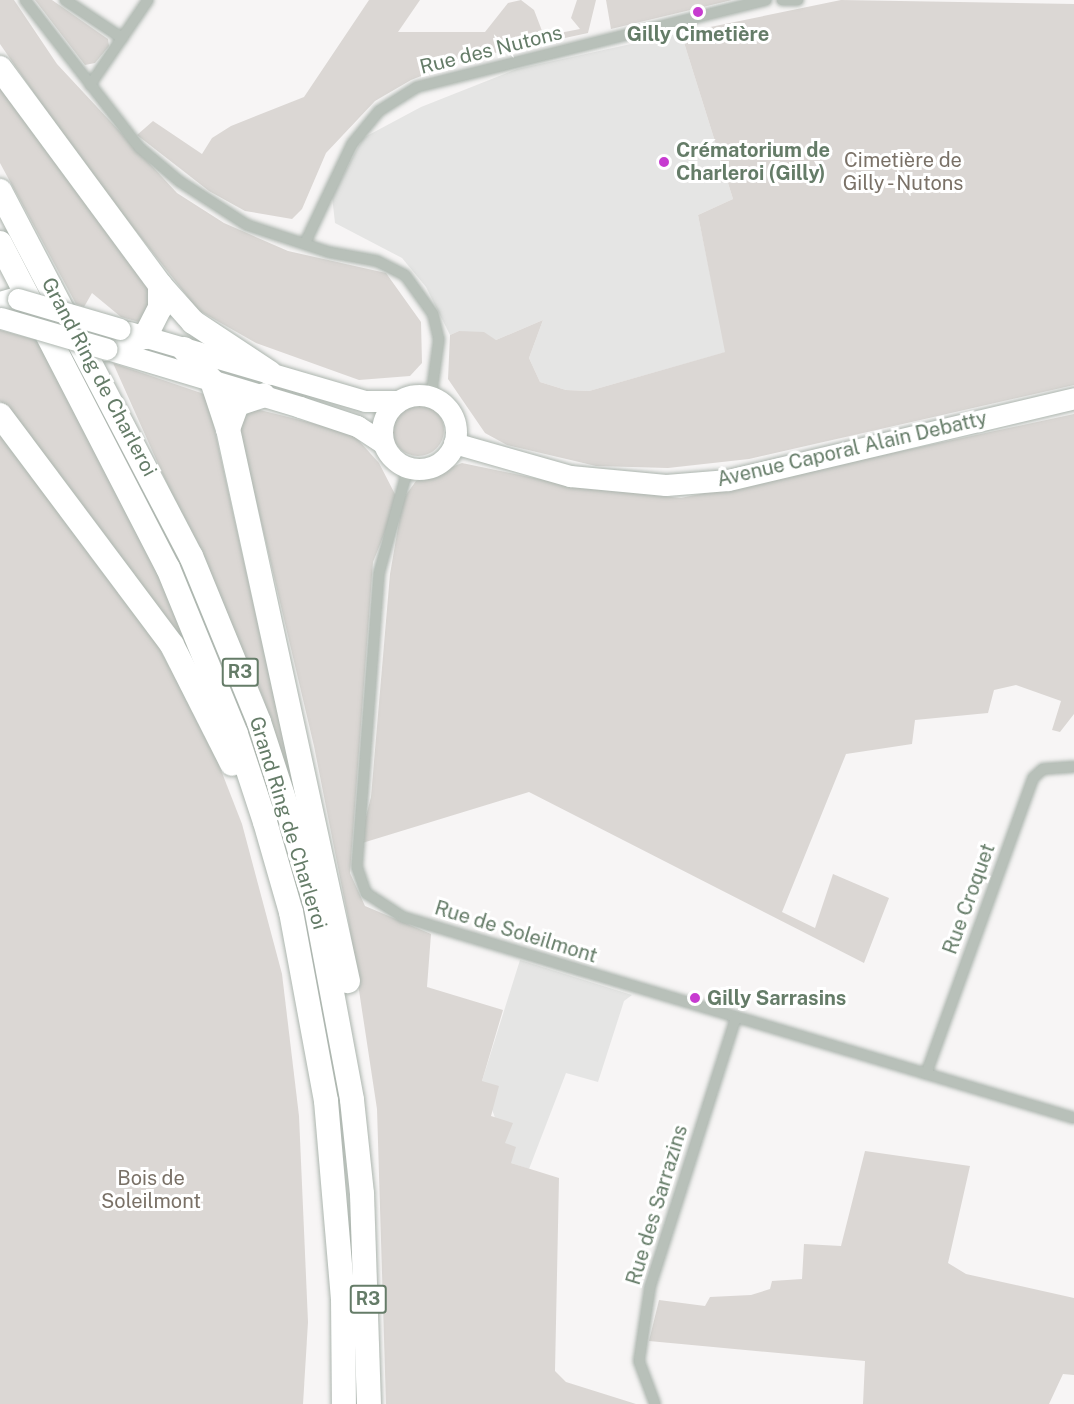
<!DOCTYPE html>
<meta charset="utf-8">
<style>
body{margin:0}
#map{position:relative;width:1074px;height:1404px;overflow:hidden;background:#f7f5f5;font-family:"Public Sans",sans-serif}
div>[style]{position:absolute}
.built>*{inset:0;background:#e5e5e4}
.green>*{inset:0;background:#dbd7d4}
.round{border-radius:50%}
.roads{filter:drop-shadow(0 0 2px #acb5ae) drop-shadow(0 0 2px #acb5ae)}
.minor>*{height:10px;margin:-5px;padding:0 5px;transform-origin:5px;border-radius:5px;background:#b8c0b9}
.major>*{height:21px;margin:-10.5px;padding:0 10.5px;transform-origin:10.5px;border-radius:10.5px;background:#fff}
.major>.ring{margin:-10.5px;padding:0;box-sizing:content-box;background:none;border:21px solid #fff;border-radius:50%}
.highway>*{height:24px;margin:-12px;padding:0 12px;transform-origin:12px;border-radius:12px;background:#fff}
.bridges{filter:drop-shadow(0 0 2px #acb5ae) drop-shadow(0 0 2px #acb5ae)}
.major-bridge>*{height:21px;margin:-10.5px;padding:0 10.5px;transform-origin:10.5px;border-radius:10.5px;background:#fff}
.dots>*{width:16px;height:16px;translate:-50% -50%;box-sizing:border-box;border:3px solid #fff;border-radius:50%}
span{translate:-50% -50%;white-space:nowrap;text-align:center;line-height:1.15;-webkit-text-stroke:6px #fff;paint-order:stroke}
.shield-label span{padding:2px 4px;background:#fff;border:2px solid;border-radius:4px;-webkit-text-stroke-width:0}
.shield-label{font-size:18px;color:#657c68;font-weight:700}
.poi-label{font-size:20px;color:#657c68;font-weight:700}
.left{translate:0 -50%;text-align:left}
.street-label{font-size:20px;color:#657c68}
.park-label{font-size:20px;color:#7a7167}
</style>
<div id="map">
<div class="built">
<i style="clip-path:polygon(681px 33px,733px 199px,698px 215px,726px 352px,589px 391px,566px 390px,540px 382px,529px 358px,543px 320px,496px 340px,459px 331px,450px 335px,426px 287px,402px 258px,335px 223px,332px 196px,363px 138px,421px 107px,517px 69px)"></i>
<i style="clip-path:polygon(520px 960px,632px 995px,624px 1001px,598px 1082px,566px 1073px,529px 1169px,511px 1163px,482px 1081px)"></i>
</div>
<div class="green">
<i style="clip-path:polygon(0 0,14px 0,57px 64px,177px 193px,224px 223px,288px 251px,386px 273px,421px 322px,422px 363px,410px 376px,359px 380px,256px 343px,198px 310px,83px 164px,0 44px)"></i>
<i style="clip-path:polygon(35px 0,52px 0,108px 39px,109px 46px,95px 63px,85px 65px)"></i>
<i style="clip-path:polygon(369px 0,420px 0,398px 32px,485px 32px,508px 3px,521px 0,534px 10px,544px 36px,580px 29px,571px 18px,577px 0,596px 0,588px 33px,462px 60px,411px 80px,375px 101px,326px 153px,302px 209px,292px 219px,245px 211px,209px 191px,137px 135px,153px 121px,202px 154px,212px 138px,231px 126px,304px 97px)"></i>
<i style="clip-path:polygon(606px 0,732px 0,611px 29px)"></i>
<i style="clip-path:polygon(841px 0,1074px 4px,1074px 385px,749px 459px,668px 468px,596px 466px,507px 445px,485px 433px,448px 379px,450px 335px,459px 331px,484px 332px,496px 340px,543px 320px,529px 358px,540px 382px,566px 390px,589px 391px,725px 352px,698px 215px,733px 199px,681px 33px)"></i>
<i style="clip-path:polygon(0 81px,144px 277px,152px 297px,143px 323px,121px 317px,92px 293px,84px 307px,76px 304px,0 163px)"></i>
<i style="clip-path:polygon(0 330px,40px 341px,160px 577px,205px 685px,143px 586px,0 401px)"></i>
<i style="clip-path:polygon(113px 363px,207px 395px,297px 801px,263px 698px)"></i>
<i class="round" style="left:392px;top:404px;width:52px;height:52px"></i>
<i style="clip-path:polygon(256px 409px,352px 433px,379px 463px,398px 500px,373px 562px,350px 873px,365px 906px,431px 934px,427px 987px,503px 1010px,482px 1081px,499px 1086px,491px 1116px,513px 1123px,505px 1143px,516px 1147px,511px 1163px,559px 1178px,555px 1371px,566px 1382px,636px 1404px,386px 1404px,377px 1109px,348px 918px,314px 746px,237px 420px)"></i>
<i style="clip-path:polygon(1074px 414px,1074px 714px,1060px 732px,1052px 730px,1061px 701px,1016px 685px,994px 690px,988px 713px,915px 720px,912px 744px,846px 754px,782px 912px,815px 928px,833px 874px,889px 898px,864px 963px,529px 792px,359px 844px,371px 797px,390px 574px,403px 499px,416px 481px,462px 463px,573px 486px,681px 498px)"></i>
<i style="clip-path:polygon(0 435px,151px 633px,210px 742px,242px 824px,282px 974px,299px 1116px,308px 1322px,303px 1404px,0 1404px)"></i>
<i style="clip-path:polygon(865px 1151px,970px 1166px,948px 1263px,966px 1274px,1074px 1298px,1074px 1375px,1063px 1374px,1049px 1404px,863px 1404px,865px 1361px,649px 1341px,659px 1300px,705px 1306px,710px 1297px,751px 1295px,770px 1289px,772px 1281px,802px 1279px,804px 1244px,841px 1246px)"></i>
</div>
<div class="roads">
<div class="minor">
<i style="left:25px;top:0;width:187px;rotate:52.2deg"></i>
<i style="left:140px;top:148px;width:51px;rotate:40.2deg"></i>
<i style="left:179px;top:181px;width:81px;rotate:32.9deg"></i>
<i style="left:247px;top:225px;width:85px;rotate:18.4deg"></i>
<i style="left:328px;top:252px;width:50px;rotate:10.4deg"></i>
<i style="left:377px;top:261px;width:31px;rotate:27deg"></i>
<i style="left:405px;top:275px;width:48px;rotate:54.3deg"></i>
<i style="left:433px;top:314px;width:26px;rotate:77deg"></i>
<i style="left:439px;top:339px;width:59px;rotate:97.9deg"></i>
<i style="left:65px;top:0;width:69px;rotate:33.7deg"></i>
<i style="left:782px;top:0;width:16px"></i>
<i style="left:90px;top:85px;width:103px;rotate:-55.7deg"></i>
<i style="left:305px;top:243px;width:110px;rotate:-64.6deg"></i>
<i style="left:352px;top:144px;width:43px;rotate:-50.7deg"></i>
<i style="left:379px;top:111px;width:45px;rotate:-32.3deg"></i>
<i style="left:417px;top:87px;width:360px;rotate:-14deg"></i>
<i style="left:408px;top:468px;width:109px;rotate:105.4deg"></i>
<i style="left:379px;top:573px;width:295px;rotate:94.3deg"></i>
<i style="left:357px;top:867px;width:28px;rotate:71deg"></i>
<i style="left:366px;top:893px;width:44px;rotate:33deg"></i>
<i style="left:403px;top:917px;width:700px;rotate:16.68deg"></i>
<i style="left:926px;top:1074px;width:315px;rotate:-70.1deg"></i>
<i style="left:1033px;top:778px;width:13px;rotate:-42deg"></i>
<i style="left:1043px;top:769px;width:31px;rotate:-4deg"></i>
<i style="left:655px;top:1404px;width:46px;rotate:-110.4deg"></i>
<i style="left:639px;top:1361px;width:75px;rotate:-81.5deg"></i>
<i style="left:650px;top:1287px;width:282px;rotate:-72.3deg"></i>
</div>
<div class="major">
<i style="left:129px;top:332px;width:246px;rotate:16.3deg"></i>
<i style="left:365px;top:401px;width:32px"></i>
<i style="left:107px;top:349px;width:202px;rotate:16.7deg"></i>
<i style="left:300px;top:407px;width:60px;rotate:18.4deg"></i>
<i style="left:357px;top:426px;width:31px;rotate:33deg"></i>
<i class="ring" style="left:382px;top:395px;width:53px;height:53px"></i>
<i style="left:454px;top:443px;width:121px;rotate:15.9deg"></i>
<i style="left:570px;top:476px;width:96px;rotate:5.4deg"></i>
<i style="left:666px;top:485px;width:62px;rotate:-4.6deg"></i>
<i style="left:728px;top:480px;width:356px;rotate:-13.3deg"></i>
</div>
<div class="highway">
<i style="left:0;top:68px;width:270px;rotate:53.6deg"></i>
<i style="left:160px;top:285px;width:50px;rotate:48.3deg"></i>
<i style="left:193px;top:322px;width:92px;rotate:33.5deg"></i>
<i style="left:0;top:191px;width:412px;rotate:62.4deg"></i>
<i style="left:191px;top:556px;width:179px;rotate:67.7deg"></i>
<i style="left:259px;top:722px;width:94px;rotate:72deg"></i>
<i style="left:288px;top:811px;width:100px;rotate:73.7deg"></i>
<i style="left:316px;top:907px;width:196px;rotate:79.4deg"></i>
<i style="left:352px;top:1100px;width:95px;rotate:83.9deg"></i>
<i style="left:362px;top:1194px;width:210px;rotate:88.1deg"></i>
<i style="left:0;top:243px;width:366px;rotate:62.7deg"></i>
<i style="left:168px;top:568px;width:179px;rotate:67.7deg"></i>
<i style="left:236px;top:734px;width:93px;rotate:71.8deg"></i>
<i style="left:265px;top:822px;width:94px;rotate:73.9deg"></i>
<i style="left:291px;top:912px;width:192px;rotate:79.5deg"></i>
<i style="left:326px;top:1101px;width:198px;rotate:85.1deg"></i>
<i style="left:343px;top:1298px;width:106px;rotate:89.5deg"></i>
<i style="left:0;top:304px;width:19px;rotate:-16deg"></i>
<i style="left:107px;top:349px;width:40px;rotate:-18deg"></i>
<i style="left:145px;top:337px;width:33px;rotate:-63deg"></i>
<i style="left:160px;top:308px;width:23px;rotate:-90deg"></i>
<i style="left:184px;top:349px;width:43px;rotate:48.8deg"></i>
<i style="left:212px;top:381px;width:51px;rotate:71.6deg"></i>
<i style="left:228px;top:429px;width:565px;rotate:77.74deg"></i>
<i style="left:0;top:415px;width:287px;rotate:53.2deg"></i>
<i style="left:172px;top:645px;width:133px;rotate:63.2deg"></i>
<i style="left:228px;top:429px;width:27px;rotate:-70deg"></i>
<i style="left:237px;top:404px;width:28px;rotate:-18deg"></i>
</div>
</div>
<div class="bridges">
<div class="major-bridge">
<i style="left:18px;top:299px;width:106px;rotate:16.4deg"></i>
<i style="left:1px;top:318px;width:110px;rotate:16.3deg"></i>
</div>
</div>
<div class="dots">
<i style="left:698px;top:12px;background:#c73bd0"></i>
<i style="left:664px;top:162px;background:#c73bd0"></i>
<i style="left:695px;top:998px;background:#c73bd0"></i>
</div>
<div class="shield-label">
<span style="left:240px;top:672px">R3</span>
<span style="left:368px;top:1299px">R3</span>
</div>
<div class="poi-label">
<span style="left:698px;top:34px">Gilly Cimetière</span>
<span class="left" style="left:676px;top:162px">Crématorium de<br>Charleroi (Gilly)</span>
<span class="left" style="left:707px;top:998px">Gilly Sarrasins</span>
</div>
<div class="street-label">
<span style="left:491px;top:50px;rotate:-14deg">Rue des Nutons</span>
<span style="left:99px;top:377px;rotate:62deg">Grand Ring de Charleroi</span>
<span style="left:852px;top:449px;rotate:-13deg">Avenue Caporal Alain Debatty</span>
<span style="left:288px;top:823px;rotate:73deg">Grand Ring de Charleroi</span>
<span style="left:969px;top:899px;rotate:-70deg">Rue Croquet</span>
<span style="left:516px;top:932px;rotate:17deg">Rue de Soleilmont</span>
<span style="left:657px;top:1205px;rotate:-73deg">Rue des Sarrazins</span>
</div>
<div class="park-label">
<span style="left:903px;top:172px">Cimetière de<br>Gilly - Nutons</span>
<span style="left:151px;top:1190px">Bois de<br>Soleilmont</span>
</div>
</div>
